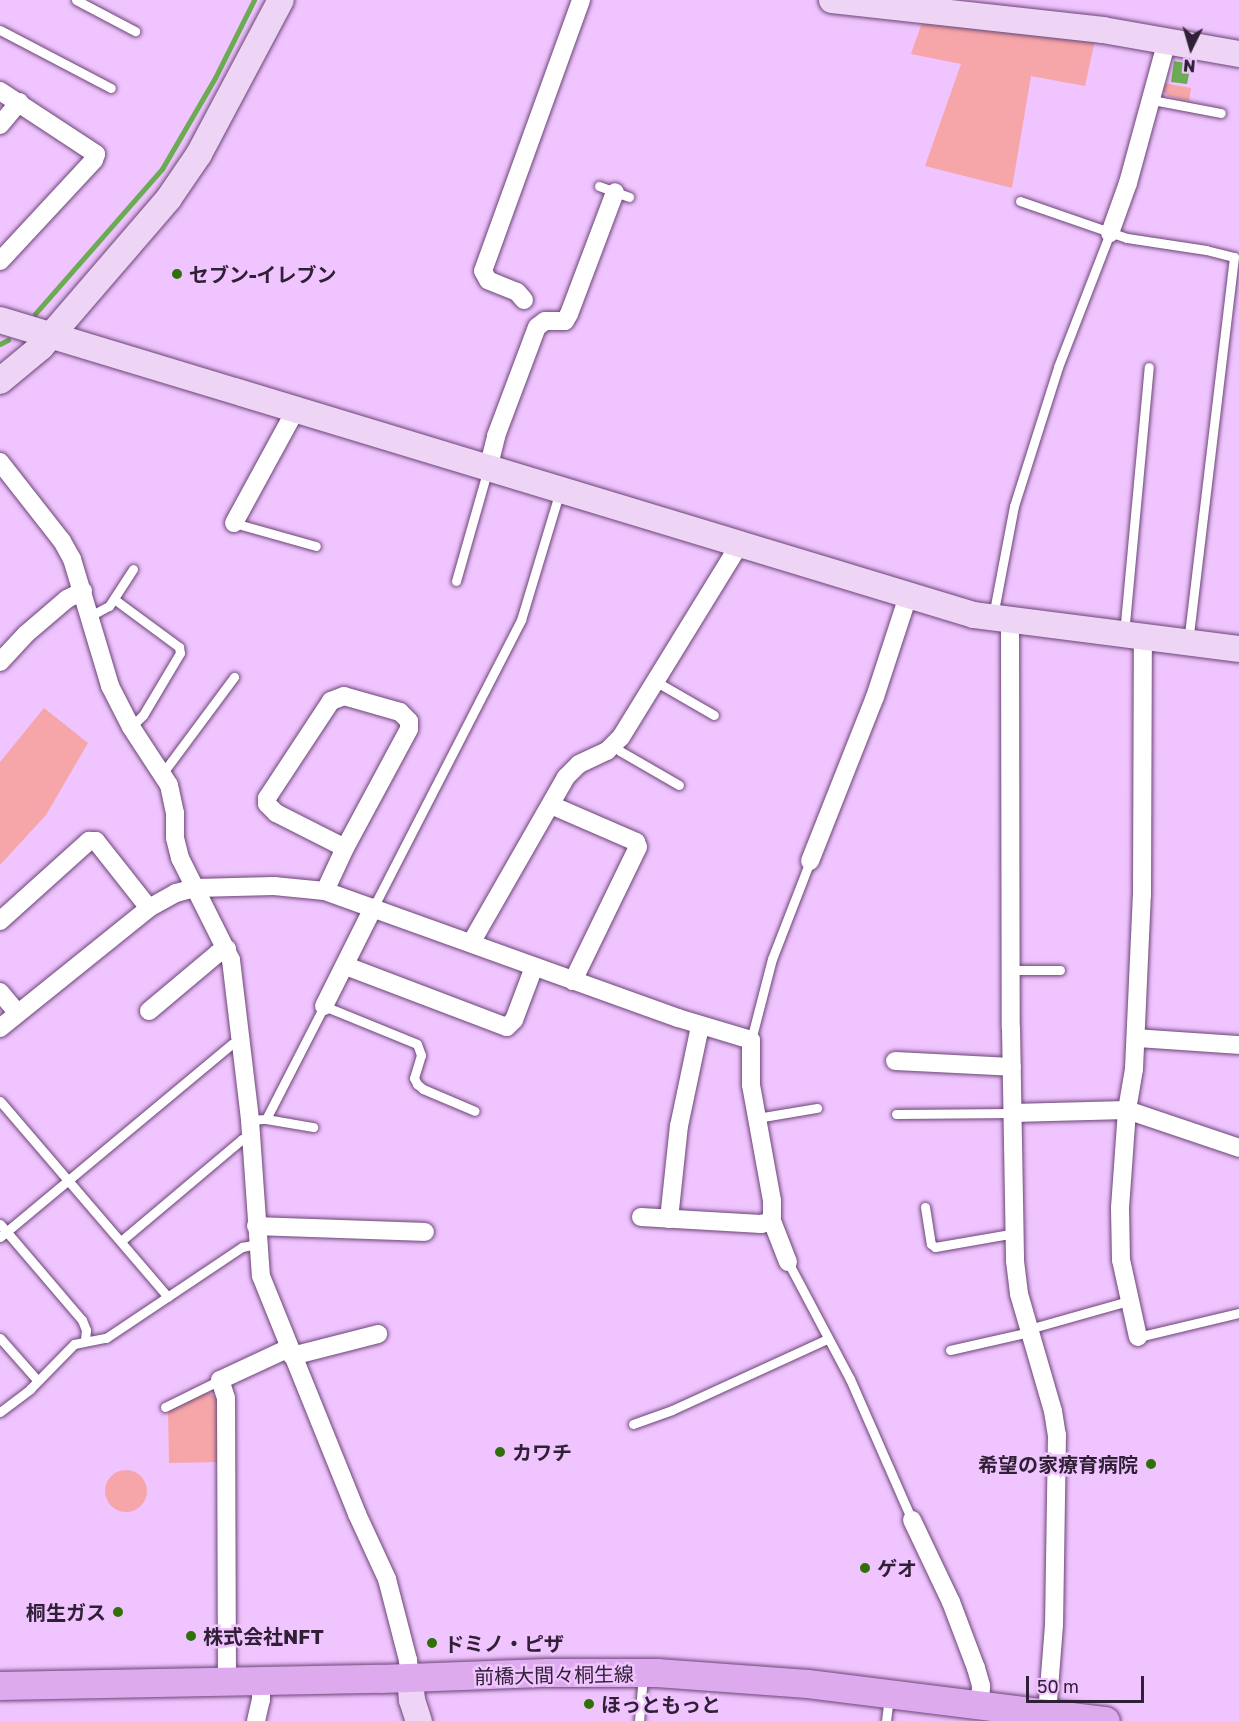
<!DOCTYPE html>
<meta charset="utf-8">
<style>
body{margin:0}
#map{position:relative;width:1239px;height:1721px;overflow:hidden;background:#f0c4fe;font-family:"Golos Text","Noto Sans JP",sans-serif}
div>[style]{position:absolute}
.green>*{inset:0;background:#f6a6a8}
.round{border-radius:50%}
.water>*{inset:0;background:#6bab53}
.stream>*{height:4.5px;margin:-2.25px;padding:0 2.25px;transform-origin:2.25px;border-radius:2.25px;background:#6bab53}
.roads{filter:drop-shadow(0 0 2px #6b4577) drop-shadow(0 0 2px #6b4577)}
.lane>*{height:9px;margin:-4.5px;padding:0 4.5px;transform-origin:4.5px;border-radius:4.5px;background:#fff}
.street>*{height:18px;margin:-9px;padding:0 9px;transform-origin:9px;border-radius:9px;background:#fff}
.secondary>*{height:26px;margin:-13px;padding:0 13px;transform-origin:13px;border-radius:13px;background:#eed5f6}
.primary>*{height:28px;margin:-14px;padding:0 14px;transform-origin:14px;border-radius:14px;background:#deaaee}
.dots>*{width:16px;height:16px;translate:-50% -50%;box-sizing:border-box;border:3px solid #f0c4fe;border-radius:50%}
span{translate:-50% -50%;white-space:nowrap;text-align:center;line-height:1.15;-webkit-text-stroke:5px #f0c4fe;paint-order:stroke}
.poi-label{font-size:20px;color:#302036;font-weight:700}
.left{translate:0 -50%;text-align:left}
.right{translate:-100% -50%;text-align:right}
.street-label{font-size:20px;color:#302036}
.north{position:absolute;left:1161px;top:18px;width:60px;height:60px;-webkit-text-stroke:4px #f0c4fe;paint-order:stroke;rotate:185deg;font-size:16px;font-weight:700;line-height:24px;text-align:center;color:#302036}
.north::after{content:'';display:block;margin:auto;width:21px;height:27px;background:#302036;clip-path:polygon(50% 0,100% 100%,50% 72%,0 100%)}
.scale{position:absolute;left:1026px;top:1676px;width:118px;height:27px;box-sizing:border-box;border:3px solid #302036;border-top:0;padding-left:8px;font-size:18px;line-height:21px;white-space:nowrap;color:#302036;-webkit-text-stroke:4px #f0c4fe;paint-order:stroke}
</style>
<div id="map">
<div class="green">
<i style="clip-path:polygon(923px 20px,1095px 40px,1085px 86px,1031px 76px,1012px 188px,925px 166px,961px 64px,911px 54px)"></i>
<i style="clip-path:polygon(1163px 83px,1191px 88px,1189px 101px,1168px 96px,1162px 89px)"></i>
<i style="clip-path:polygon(44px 708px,88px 743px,46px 815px,0 865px,0 762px)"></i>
<i style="clip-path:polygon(208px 1392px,221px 1401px,221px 1462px,169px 1463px,168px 1409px)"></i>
<i class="round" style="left:105px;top:1470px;width:42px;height:42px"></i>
</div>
<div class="water">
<i style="clip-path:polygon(1174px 61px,1191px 64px,1187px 84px,1171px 82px)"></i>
</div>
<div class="stream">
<i style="left:35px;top:314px;width:193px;rotate:-48.8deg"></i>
<i style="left:162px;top:169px;width:105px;rotate:-59.8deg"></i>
<i style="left:215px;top:78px;width:87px;rotate:-63.4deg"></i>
<i style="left:0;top:344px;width:9px;rotate:-27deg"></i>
</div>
<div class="roads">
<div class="lane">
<i style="left:76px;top:0;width:67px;rotate:27.7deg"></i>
<i style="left:0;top:30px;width:125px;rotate:27.6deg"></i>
<i style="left:1152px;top:100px;width:70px;rotate:10.7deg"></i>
<i style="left:599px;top:186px;width:32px;rotate:20deg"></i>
<i style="left:1020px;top:201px;width:113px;rotate:19.1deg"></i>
<i style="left:1127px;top:238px;width:80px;rotate:8.6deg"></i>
<i style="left:1206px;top:250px;width:29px;rotate:14deg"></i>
<i style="left:1234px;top:257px;width:387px;rotate:96.8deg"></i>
<i style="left:234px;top:523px;width:85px;rotate:15.7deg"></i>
<i style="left:456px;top:581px;width:116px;rotate:-74.1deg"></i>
<i style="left:114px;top:599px;width:81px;rotate:36.4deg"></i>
<i style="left:179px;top:647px;width:6px;rotate:81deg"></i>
<i style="left:180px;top:653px;width:72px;rotate:120.8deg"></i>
<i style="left:143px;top:715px;width:17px;rotate:135deg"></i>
<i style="left:90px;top:616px;width:21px;rotate:-28deg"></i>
<i style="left:109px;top:606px;width:44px;rotate:-57deg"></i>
<i style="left:993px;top:616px;width:112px;rotate:-79.2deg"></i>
<i style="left:1014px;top:506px;width:146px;rotate:-72.4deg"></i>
<i style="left:1058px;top:367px;width:144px;rotate:-68.8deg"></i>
<i style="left:1124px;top:634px;width:268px;rotate:-84.7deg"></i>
<i style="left:655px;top:681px;width:68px;rotate:30deg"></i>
<i style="left:615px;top:745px;width:8px;rotate:50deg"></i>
<i style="left:620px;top:751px;width:68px;rotate:30deg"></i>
<i style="left:162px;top:774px;width:121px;rotate:-53.4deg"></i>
<i style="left:373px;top:908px;width:324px;rotate:-62.8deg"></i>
<i style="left:521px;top:620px;width:135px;rotate:-73.2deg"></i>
<i style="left:1012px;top:970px;width:48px"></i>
<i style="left:751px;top:1040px;width:84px;rotate:-75.5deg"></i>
<i style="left:772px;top:959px;width:105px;rotate:-68.8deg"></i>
<i style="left:0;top:1101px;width:258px;rotate:49.4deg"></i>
<i style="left:896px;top:1114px;width:117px;rotate:-0.5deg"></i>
<i style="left:757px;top:1118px;width:61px;rotate:-9.5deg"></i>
<i style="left:266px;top:1119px;width:127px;rotate:-62.8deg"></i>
<i style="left:324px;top:1006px;width:100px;rotate:22.2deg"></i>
<i style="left:417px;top:1044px;width:12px;rotate:70deg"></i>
<i style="left:421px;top:1055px;width:24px;rotate:107deg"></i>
<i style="left:414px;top:1078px;width:7px;rotate:63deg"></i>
<i style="left:417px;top:1084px;width:8px;rotate:40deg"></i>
<i style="left:423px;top:1089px;width:56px;rotate:22.9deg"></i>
<i style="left:250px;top:1120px;width:16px;rotate:-4deg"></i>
<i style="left:266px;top:1119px;width:48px;rotate:9.7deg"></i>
<i style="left:925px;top:1207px;width:37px;rotate:81deg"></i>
<i style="left:931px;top:1244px;width:5px;rotate:37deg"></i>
<i style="left:935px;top:1247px;width:81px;rotate:-9.9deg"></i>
<i style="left:0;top:1224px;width:126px;rotate:49.5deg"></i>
<i style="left:82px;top:1320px;width:11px;rotate:68deg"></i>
<i style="left:86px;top:1330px;width:10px;rotate:96deg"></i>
<i style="left:0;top:1237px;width:302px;rotate:-39.8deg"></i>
<i style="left:232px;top:1044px;width:10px;rotate:-17deg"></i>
<i style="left:121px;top:1241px;width:158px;rotate:-40.1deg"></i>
<i style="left:242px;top:1139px;width:9px;rotate:-18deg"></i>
<i style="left:788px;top:1262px;width:132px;rotate:62.1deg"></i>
<i style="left:850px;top:1379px;width:154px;rotate:66.3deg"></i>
<i style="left:1029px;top:1329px;width:103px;rotate:-15.8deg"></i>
<i style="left:1138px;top:1337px;width:104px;rotate:-13.4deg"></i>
<i style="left:0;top:1338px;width:57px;rotate:48.5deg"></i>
<i style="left:950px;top:1350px;width:82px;rotate:-12.7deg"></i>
<i style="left:165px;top:1407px;width:61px;rotate:-26.1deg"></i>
<i style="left:0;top:1412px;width:38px;rotate:-37deg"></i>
<i style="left:30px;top:1389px;width:63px;rotate:-45.6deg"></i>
<i style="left:74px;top:1344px;width:33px;rotate:-11deg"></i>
<i style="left:106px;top:1338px;width:164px;rotate:-33.8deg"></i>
<i style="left:242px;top:1247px;width:15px;rotate:-11deg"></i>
<i style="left:633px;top:1424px;width:41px;rotate:-19.7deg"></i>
<i style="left:672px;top:1410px;width:170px;rotate:-24.6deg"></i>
<i style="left:639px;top:1721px;width:45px;rotate:-84.9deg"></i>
<i style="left:886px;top:1721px;width:24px;rotate:-83deg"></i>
</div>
<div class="street">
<i style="left:0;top:91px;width:115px;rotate:33.3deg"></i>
<i style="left:96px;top:154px;width:6px;rotate:108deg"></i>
<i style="left:94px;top:160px;width:138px;rotate:132.9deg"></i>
<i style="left:0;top:125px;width:30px;rotate:-50deg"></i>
<i style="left:1110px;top:233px;width:53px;rotate:-70.2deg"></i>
<i style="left:1128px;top:183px;width:148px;rotate:-74.7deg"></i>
<i style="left:524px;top:300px;width:11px;rotate:-131deg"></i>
<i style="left:517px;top:292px;width:31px;rotate:-158deg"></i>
<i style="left:488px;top:280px;width:10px;rotate:-119deg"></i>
<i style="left:483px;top:271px;width:288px;rotate:-70.1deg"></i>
<i style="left:0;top:462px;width:100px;rotate:51.9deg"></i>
<i style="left:62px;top:541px;width:21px;rotate:61deg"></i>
<i style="left:72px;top:559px;width:133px;rotate:73.3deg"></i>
<i style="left:110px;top:686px;width:46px;rotate:62.9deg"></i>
<i style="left:131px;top:727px;width:69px;rotate:56.8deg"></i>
<i style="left:169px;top:785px;width:29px;rotate:78deg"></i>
<i style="left:175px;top:813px;width:25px;rotate:90deg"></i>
<i style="left:175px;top:838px;width:21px;rotate:76deg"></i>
<i style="left:180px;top:858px;width:114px;rotate:63.4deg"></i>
<i style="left:231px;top:960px;width:161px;rotate:83.2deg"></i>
<i style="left:250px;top:1120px;width:156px;rotate:86deg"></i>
<i style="left:261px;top:1276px;width:257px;rotate:68deg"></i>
<i style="left:357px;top:1514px;width:72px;rotate:65.2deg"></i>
<i style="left:387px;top:1579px;width:84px;rotate:75.5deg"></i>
<i style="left:408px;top:1660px;width:18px;rotate:84deg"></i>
<i style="left:488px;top:469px;width:34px;rotate:-76deg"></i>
<i style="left:496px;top:436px;width:116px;rotate:-69.4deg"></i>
<i style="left:537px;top:327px;width:10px;rotate:-37deg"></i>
<i style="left:545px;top:321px;width:20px"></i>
<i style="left:565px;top:321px;width:8px;rotate:-60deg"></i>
<i style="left:569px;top:314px;width:130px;rotate:-69.3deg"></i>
<i style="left:234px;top:523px;width:128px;rotate:-61.4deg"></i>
<i style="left:1010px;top:621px;width:407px;rotate:89.9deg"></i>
<i style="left:1011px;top:1028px;width:233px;rotate:89deg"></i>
<i style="left:1015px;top:1261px;width:33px;rotate:83deg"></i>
<i style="left:1019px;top:1294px;width:122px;rotate:73.8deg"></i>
<i style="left:1053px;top:1411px;width:24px;rotate:81deg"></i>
<i style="left:1057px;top:1435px;width:190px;rotate:90.9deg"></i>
<i style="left:1054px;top:1625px;width:89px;rotate:94.5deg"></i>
<i style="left:0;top:662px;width:38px;rotate:-47deg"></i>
<i style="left:26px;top:634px;width:54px;rotate:-40.5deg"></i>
<i style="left:67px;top:599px;width:18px;rotate:-27deg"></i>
<i style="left:551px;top:805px;width:93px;rotate:23.5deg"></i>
<i style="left:636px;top:842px;width:5px;rotate:68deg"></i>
<i style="left:638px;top:847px;width:149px;rotate:115.9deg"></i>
<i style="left:810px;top:861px;width:176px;rotate:-68.4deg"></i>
<i style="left:875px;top:697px;width:106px;rotate:-71.9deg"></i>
<i style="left:325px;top:891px;width:47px;rotate:-65.1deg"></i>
<i style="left:345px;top:848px;width:135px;rotate:-61.7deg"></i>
<i style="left:409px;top:729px;width:8px;rotate:-90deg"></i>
<i style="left:409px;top:721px;width:13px;rotate:-135deg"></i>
<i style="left:400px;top:712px;width:58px;rotate:-164.1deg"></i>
<i style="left:344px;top:696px;width:14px;rotate:159deg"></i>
<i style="left:331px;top:701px;width:116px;rotate:123.4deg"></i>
<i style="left:267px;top:798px;width:6px;rotate:90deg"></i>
<i style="left:267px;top:804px;width:13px;rotate:45deg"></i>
<i style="left:276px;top:813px;width:77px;rotate:26.9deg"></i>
<i style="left:0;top:921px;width:120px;rotate:-42deg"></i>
<i style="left:89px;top:841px;width:7px"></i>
<i style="left:96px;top:841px;width:85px;rotate:51.7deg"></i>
<i style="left:471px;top:943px;width:191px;rotate:-60.2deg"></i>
<i style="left:566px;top:777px;width:18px;rotate:-45deg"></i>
<i style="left:579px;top:764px;width:31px;rotate:-25deg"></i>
<i style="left:607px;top:751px;width:20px;rotate:-45deg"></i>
<i style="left:621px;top:737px;width:225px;rotate:-58.4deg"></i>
<i style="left:346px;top:966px;width:172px;rotate:20.8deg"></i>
<i style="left:507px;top:1027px;width:10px;rotate:-45deg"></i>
<i style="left:514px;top:1020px;width:57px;rotate:-69.3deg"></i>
<i style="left:0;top:992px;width:26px;rotate:50deg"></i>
<i style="left:324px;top:1006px;width:110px;rotate:-63.4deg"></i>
<i style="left:149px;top:1011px;width:90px;rotate:-40deg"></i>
<i style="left:218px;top:953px;width:10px;rotate:-24deg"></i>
<i style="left:0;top:1028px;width:191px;rotate:-38.8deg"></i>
<i style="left:149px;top:908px;width:31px;rotate:-29deg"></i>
<i style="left:176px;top:893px;width:20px;rotate:-15deg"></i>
<i style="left:195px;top:888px;width:79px;rotate:-1.5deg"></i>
<i style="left:274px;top:886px;width:51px;rotate:5.6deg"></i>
<i style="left:325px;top:891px;width:375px;rotate:19.8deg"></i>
<i style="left:678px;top:1018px;width:76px;rotate:16.8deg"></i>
<i style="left:751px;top:1040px;width:45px;rotate:90deg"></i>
<i style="left:751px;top:1085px;width:118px;rotate:79.7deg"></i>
<i style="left:772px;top:1201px;width:20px;rotate:90deg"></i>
<i style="left:772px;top:1221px;width:44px;rotate:68.7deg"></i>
<i style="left:1136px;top:1038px;width:103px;rotate:3.9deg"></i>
<i style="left:895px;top:1061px;width:117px;rotate:2.9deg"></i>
<i style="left:1013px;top:1113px;width:114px;rotate:-1.5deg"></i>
<i style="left:1127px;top:1110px;width:118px;rotate:18.7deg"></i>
<i style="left:641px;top:1217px;width:120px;rotate:3.3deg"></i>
<i style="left:761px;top:1224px;width:11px;rotate:-15deg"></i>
<i style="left:669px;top:1219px;width:94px;rotate:-83.9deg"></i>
<i style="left:679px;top:1126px;width:102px;rotate:-78.1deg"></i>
<i style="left:256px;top:1226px;width:169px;rotate:2deg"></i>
<i style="left:1138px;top:1337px;width:79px;rotate:-102.4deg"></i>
<i style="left:1121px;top:1260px;width:52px;rotate:-91.1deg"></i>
<i style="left:1120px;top:1208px;width:98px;rotate:-85.9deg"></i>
<i style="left:1127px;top:1110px;width:42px;rotate:-80.3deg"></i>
<i style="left:1134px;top:1069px;width:174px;rotate:-87.4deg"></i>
<i style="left:1142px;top:895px;width:257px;rotate:-89.8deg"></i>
<i style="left:292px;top:1356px;width:89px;rotate:-14.3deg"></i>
<i style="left:912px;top:1520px;width:91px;rotate:64.6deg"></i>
<i style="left:951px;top:1602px;width:71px;rotate:69.3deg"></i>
<i style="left:976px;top:1668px;width:19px;rotate:74deg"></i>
<i style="left:981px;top:1686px;width:19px;rotate:93deg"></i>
<i style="left:227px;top:1681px;width:283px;rotate:-90.2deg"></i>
<i style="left:226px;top:1398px;width:19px;rotate:-108deg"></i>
<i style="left:220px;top:1380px;width:76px;rotate:-24.9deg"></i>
<i style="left:256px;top:1721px;width:22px;rotate:-77deg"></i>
<i style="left:261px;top:1700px;width:20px;rotate:-90deg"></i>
</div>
<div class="secondary">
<i style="left:832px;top:0;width:273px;rotate:6.3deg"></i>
<i style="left:1103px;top:30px;width:138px;rotate:10deg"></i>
<i style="left:0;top:320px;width:1018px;rotate:16.85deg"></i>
<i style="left:974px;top:615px;width:267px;rotate:7.3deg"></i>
<i style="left:0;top:381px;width:53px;rotate:-39.7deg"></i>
<i style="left:41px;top:347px;width:196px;rotate:-49.3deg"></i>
<i style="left:169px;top:198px;width:53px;rotate:-55.7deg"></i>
<i style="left:199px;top:154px;width:174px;rotate:-62deg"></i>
<i style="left:410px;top:1678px;width:22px;rotate:85deg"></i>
<i style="left:412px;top:1700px;width:22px;rotate:72deg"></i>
</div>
<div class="primary">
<i style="left:0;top:1686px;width:381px;rotate:-1.1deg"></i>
<i style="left:381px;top:1679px;width:167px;rotate:-2.1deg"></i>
<i style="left:548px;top:1673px;width:109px"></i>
<i style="left:657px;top:1673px;width:151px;rotate:4.2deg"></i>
<i style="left:808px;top:1684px;width:300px;rotate:7.1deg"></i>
</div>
</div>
<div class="dots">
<i style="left:177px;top:274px;background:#2f7009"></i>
<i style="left:500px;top:1452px;background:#2f7009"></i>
<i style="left:1151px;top:1464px;background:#2f7009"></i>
<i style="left:865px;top:1568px;background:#2f7009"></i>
<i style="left:118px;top:1612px;background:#2f7009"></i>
<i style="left:191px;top:1636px;background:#2f7009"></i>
<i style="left:432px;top:1643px;background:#2f7009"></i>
<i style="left:589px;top:1704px;background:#2f7009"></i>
</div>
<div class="poi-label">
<span class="left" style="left:189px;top:274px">セブン-イレブン</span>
<span class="left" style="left:512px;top:1452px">カワチ</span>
<span class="right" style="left:1138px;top:1464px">希望の家療育病院</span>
<span class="left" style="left:877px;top:1568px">ゲオ</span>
<span class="right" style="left:106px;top:1612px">桐生ガス</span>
<span class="left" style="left:203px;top:1636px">株式会社NFT</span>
<span class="left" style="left:444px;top:1643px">ドミノ・ピザ</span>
<span class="left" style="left:601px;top:1704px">ほっともっと</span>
</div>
<div class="street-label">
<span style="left:554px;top:1675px;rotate:-1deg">前橋大間々桐生線</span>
</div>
<div class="north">N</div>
<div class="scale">50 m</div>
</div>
